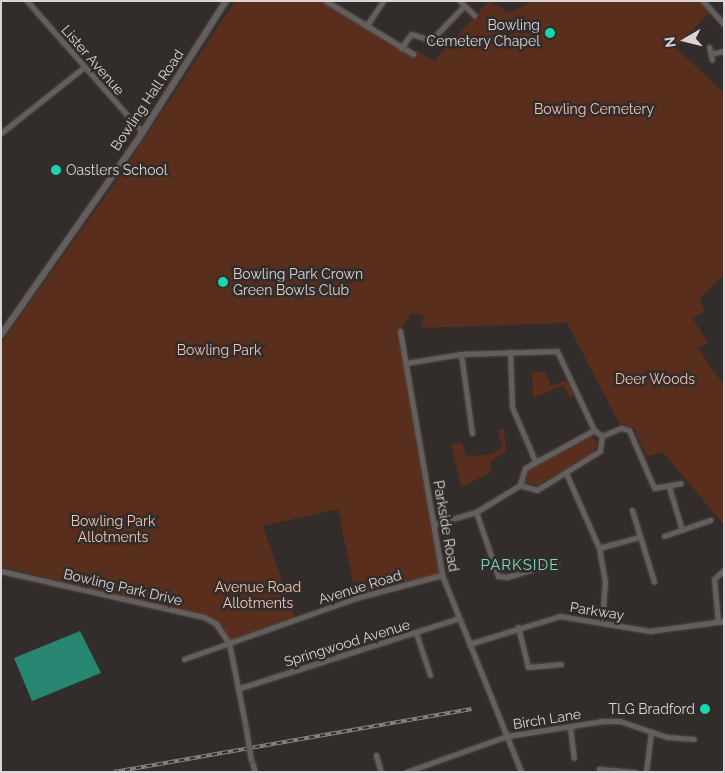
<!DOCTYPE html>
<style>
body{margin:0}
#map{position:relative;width:725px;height:773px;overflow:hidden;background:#322d2b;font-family:Raleway,sans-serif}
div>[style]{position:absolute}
.green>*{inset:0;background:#5a2e1c}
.water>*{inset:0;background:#268671}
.roads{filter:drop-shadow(0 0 1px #4f4b49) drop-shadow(0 0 1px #4f4b49)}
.minor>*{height:5px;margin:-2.5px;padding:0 2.5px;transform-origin:2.5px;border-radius:2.5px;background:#645e5c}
.tertiary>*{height:6px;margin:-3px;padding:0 3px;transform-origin:3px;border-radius:3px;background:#645e5c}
.rail>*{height:4px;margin-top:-2px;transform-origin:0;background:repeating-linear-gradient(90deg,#322d2b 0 5.5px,#898583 0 11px);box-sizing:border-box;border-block:1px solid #898583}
.bridges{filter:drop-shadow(0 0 1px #4f4b49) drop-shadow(0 0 1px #4f4b49)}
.minor-bridge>*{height:5px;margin:-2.5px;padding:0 2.5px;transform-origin:2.5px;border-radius:2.5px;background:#645e5c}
.dots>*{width:14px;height:14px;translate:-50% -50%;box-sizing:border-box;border:2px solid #322d2b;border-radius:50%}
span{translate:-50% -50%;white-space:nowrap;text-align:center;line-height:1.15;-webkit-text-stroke:5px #322d2b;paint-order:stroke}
.poi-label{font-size:14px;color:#d9d6d5}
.right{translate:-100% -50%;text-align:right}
.left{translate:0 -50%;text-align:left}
.street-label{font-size:14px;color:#d9d6d5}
.park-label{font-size:14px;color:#f3c5b3}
.neighbourhood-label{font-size:15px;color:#79dac1;letter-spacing:1px}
.frame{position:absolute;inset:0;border:2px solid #d9d6d5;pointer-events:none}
.north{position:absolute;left:660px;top:15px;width:50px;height:50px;-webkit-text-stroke:4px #322d2b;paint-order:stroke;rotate:262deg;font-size:14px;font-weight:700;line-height:20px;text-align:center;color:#d9d6d5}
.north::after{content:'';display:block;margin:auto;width:18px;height:22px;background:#d9d6d5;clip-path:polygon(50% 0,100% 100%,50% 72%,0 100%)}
</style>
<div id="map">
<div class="green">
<i style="clip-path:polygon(235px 1px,326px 1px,412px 55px,416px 50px,434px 61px,489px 1px,509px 13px,533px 1px,699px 1px,709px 13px,676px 48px,724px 93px,724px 275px,700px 298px,704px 312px,692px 318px,708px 342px,698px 349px,724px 385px,724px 525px,663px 452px,647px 456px,634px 428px,619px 423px,567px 323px,421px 328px,424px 316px,411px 313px,400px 331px,442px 575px,356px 598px,355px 592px,361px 590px,358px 581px,353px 582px,338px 509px,263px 526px,295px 619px,229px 643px,225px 633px,204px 617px,1px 566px,1px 343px,115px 183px)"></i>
<i style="clip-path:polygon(545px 372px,551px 386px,566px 380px,574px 396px,570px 398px,563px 385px,533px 398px,532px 373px)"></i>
<i style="clip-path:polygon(504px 429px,506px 452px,490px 462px,491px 472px,461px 487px,451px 444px,462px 443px,466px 457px,492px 454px,503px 447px,497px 430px)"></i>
<i style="clip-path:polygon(589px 435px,598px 443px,591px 455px,536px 486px,522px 481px,528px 469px)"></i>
</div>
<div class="water">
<i style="clip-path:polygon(80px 631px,101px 673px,32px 701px,14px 658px)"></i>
</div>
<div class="roads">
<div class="minor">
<i style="left:27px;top:1px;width:174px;rotate:48.7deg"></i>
<i style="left:326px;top:1px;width:102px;rotate:31.3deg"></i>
<i style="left:460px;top:1px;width:20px;rotate:45deg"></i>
<i style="left:703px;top:1px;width:31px;rotate:48deg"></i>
<i style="left:367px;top:25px;width:29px;rotate:-56deg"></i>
<i style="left:709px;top:47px;width:13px;rotate:77deg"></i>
<i style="left:401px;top:48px;width:17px;rotate:-54deg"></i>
<i style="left:411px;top:34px;width:21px;rotate:17deg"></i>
<i style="left:431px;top:40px;width:47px;rotate:-45.9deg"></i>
<i style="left:714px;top:53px;width:10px;rotate:-11deg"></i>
<i style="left:1px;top:133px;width:105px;rotate:-38.4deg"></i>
<i style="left:400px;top:331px;width:248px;rotate:80.2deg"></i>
<i style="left:442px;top:575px;width:212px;rotate:68.1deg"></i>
<i style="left:510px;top:352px;width:55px;rotate:87.9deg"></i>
<i style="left:512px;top:407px;width:59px;rotate:66.9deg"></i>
<i style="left:461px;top:354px;width:80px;rotate:82.1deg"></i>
<i style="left:406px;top:363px;width:56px;rotate:-9.3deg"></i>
<i style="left:461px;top:354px;width:96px;rotate:-1.8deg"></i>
<i style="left:557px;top:351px;width:87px;rotate:64.9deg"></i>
<i style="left:594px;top:430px;width:10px;rotate:37deg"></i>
<i style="left:602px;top:436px;width:15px;rotate:98deg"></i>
<i style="left:600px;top:451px;width:74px;rotate:148.2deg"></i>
<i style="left:537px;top:490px;width:18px;rotate:-164deg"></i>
<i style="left:520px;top:485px;width:18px;rotate:-74deg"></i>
<i style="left:525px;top:468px;width:79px;rotate:-28.8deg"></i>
<i style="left:602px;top:436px;width:21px;rotate:-23deg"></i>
<i style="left:621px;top:428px;width:8px;rotate:14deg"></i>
<i style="left:629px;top:430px;width:63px;rotate:66.7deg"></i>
<i style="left:654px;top:488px;width:27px;rotate:-10deg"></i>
<i style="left:566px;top:473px;width:82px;rotate:66.3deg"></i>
<i style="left:599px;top:548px;width:34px;rotate:80deg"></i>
<i style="left:605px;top:581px;width:40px;rotate:94.3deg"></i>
<i style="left:669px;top:487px;width:45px;rotate:73.2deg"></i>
<i style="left:632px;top:510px;width:75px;rotate:73deg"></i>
<i style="left:476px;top:512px;width:68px;rotate:71deg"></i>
<i style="left:498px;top:576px;width:9px;rotate:6deg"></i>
<i style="left:507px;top:577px;width:52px;rotate:-16.7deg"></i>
<i style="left:435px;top:524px;width:43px;rotate:-16.3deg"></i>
<i style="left:476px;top:512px;width:52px;rotate:-31.5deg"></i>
<i style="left:664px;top:536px;width:49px;rotate:-19.2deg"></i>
<i style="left:599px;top:548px;width:41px;rotate:-15.4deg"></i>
<i style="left:1px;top:571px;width:208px;rotate:12.8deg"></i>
<i style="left:204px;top:617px;width:14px;rotate:30deg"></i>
<i style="left:216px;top:624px;width:23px;rotate:56deg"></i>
<i style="left:229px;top:643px;width:88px;rotate:78.8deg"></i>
<i style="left:718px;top:622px;width:43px;rotate:-95.3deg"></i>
<i style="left:714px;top:579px;width:13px;rotate:-42deg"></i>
<i style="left:518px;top:627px;width:41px;rotate:76deg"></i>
<i style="left:528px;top:667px;width:33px;rotate:-5deg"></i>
<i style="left:416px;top:633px;width:44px;rotate:71.6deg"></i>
<i style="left:469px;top:644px;width:95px;rotate:-17.1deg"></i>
<i style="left:560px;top:616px;width:91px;rotate:9.5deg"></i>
<i style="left:650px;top:631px;width:75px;rotate:-7.7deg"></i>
<i style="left:184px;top:659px;width:182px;rotate:-19.5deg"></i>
<i style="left:356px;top:598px;width:89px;rotate:-15deg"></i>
<i style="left:240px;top:688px;width:230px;rotate:-17.7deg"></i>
<i style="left:570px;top:727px;width:31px;rotate:83deg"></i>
<i style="left:376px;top:755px;width:18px;rotate:74deg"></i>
<i style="left:251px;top:759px;width:14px;rotate:73deg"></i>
<i style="left:599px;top:769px;width:37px;rotate:5deg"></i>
<i style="left:406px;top:772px;width:107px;rotate:-19.6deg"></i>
<i style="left:507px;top:736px;width:97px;rotate:-8.9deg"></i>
<i style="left:603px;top:721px;width:17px"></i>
<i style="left:620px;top:721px;width:50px;rotate:18.8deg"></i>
<i style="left:667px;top:737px;width:27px;rotate:4deg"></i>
<i style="left:646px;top:772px;width:40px;rotate:-82.9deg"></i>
</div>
<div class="tertiary">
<i style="left:1px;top:335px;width:237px;rotate:-55deg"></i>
<i style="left:137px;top:141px;width:166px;rotate:-57.6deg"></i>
</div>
</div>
<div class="rail">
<i style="left:114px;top:772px;width:363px;rotate:-10deg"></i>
</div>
<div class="bridges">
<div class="minor-bridge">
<i style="left:246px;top:729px;width:30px;rotate:81deg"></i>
</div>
</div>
<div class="dots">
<i style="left:550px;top:33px;background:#1bd5b1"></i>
<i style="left:56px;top:170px;background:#1bd5b1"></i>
<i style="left:223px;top:282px;background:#1bd5b1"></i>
<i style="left:705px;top:709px;background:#1bd5b1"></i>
</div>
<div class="poi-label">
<span class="right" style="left:540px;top:33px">Bowling<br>Cemetery Chapel</span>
<span class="left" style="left:66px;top:170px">Oastlers School</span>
<span class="left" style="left:233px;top:282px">Bowling Park Crown<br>Green Bowls Club</span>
<span class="right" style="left:695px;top:709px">TLG Bradford</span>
</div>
<div class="street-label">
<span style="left:93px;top:60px;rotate:49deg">Lister Avenue</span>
<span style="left:147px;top:100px;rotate:-56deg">Bowling Hall Road</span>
<span style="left:446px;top:526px;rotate:80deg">Parkside Road</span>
<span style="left:123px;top:587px;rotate:13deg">Bowling Park Drive</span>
<span style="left:360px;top:587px;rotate:-17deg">Avenue Road</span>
<span style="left:597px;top:611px;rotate:9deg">Parkway</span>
<span style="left:347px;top:643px;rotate:-17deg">Springwood Avenue</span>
<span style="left:547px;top:719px;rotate:-9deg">Birch Lane</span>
</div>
<div class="park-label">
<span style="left:594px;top:109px">Bowling Cemetery</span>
<span style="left:219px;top:350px">Bowling Park</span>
<span style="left:655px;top:379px">Deer Woods</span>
<span style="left:113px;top:529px">Bowling Park<br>Allotments</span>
<span style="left:258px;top:595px">Avenue Road<br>Allotments</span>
</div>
<div class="neighbourhood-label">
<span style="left:520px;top:566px">PARKSIDE</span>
</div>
<div class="frame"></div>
<div class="north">N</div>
</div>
